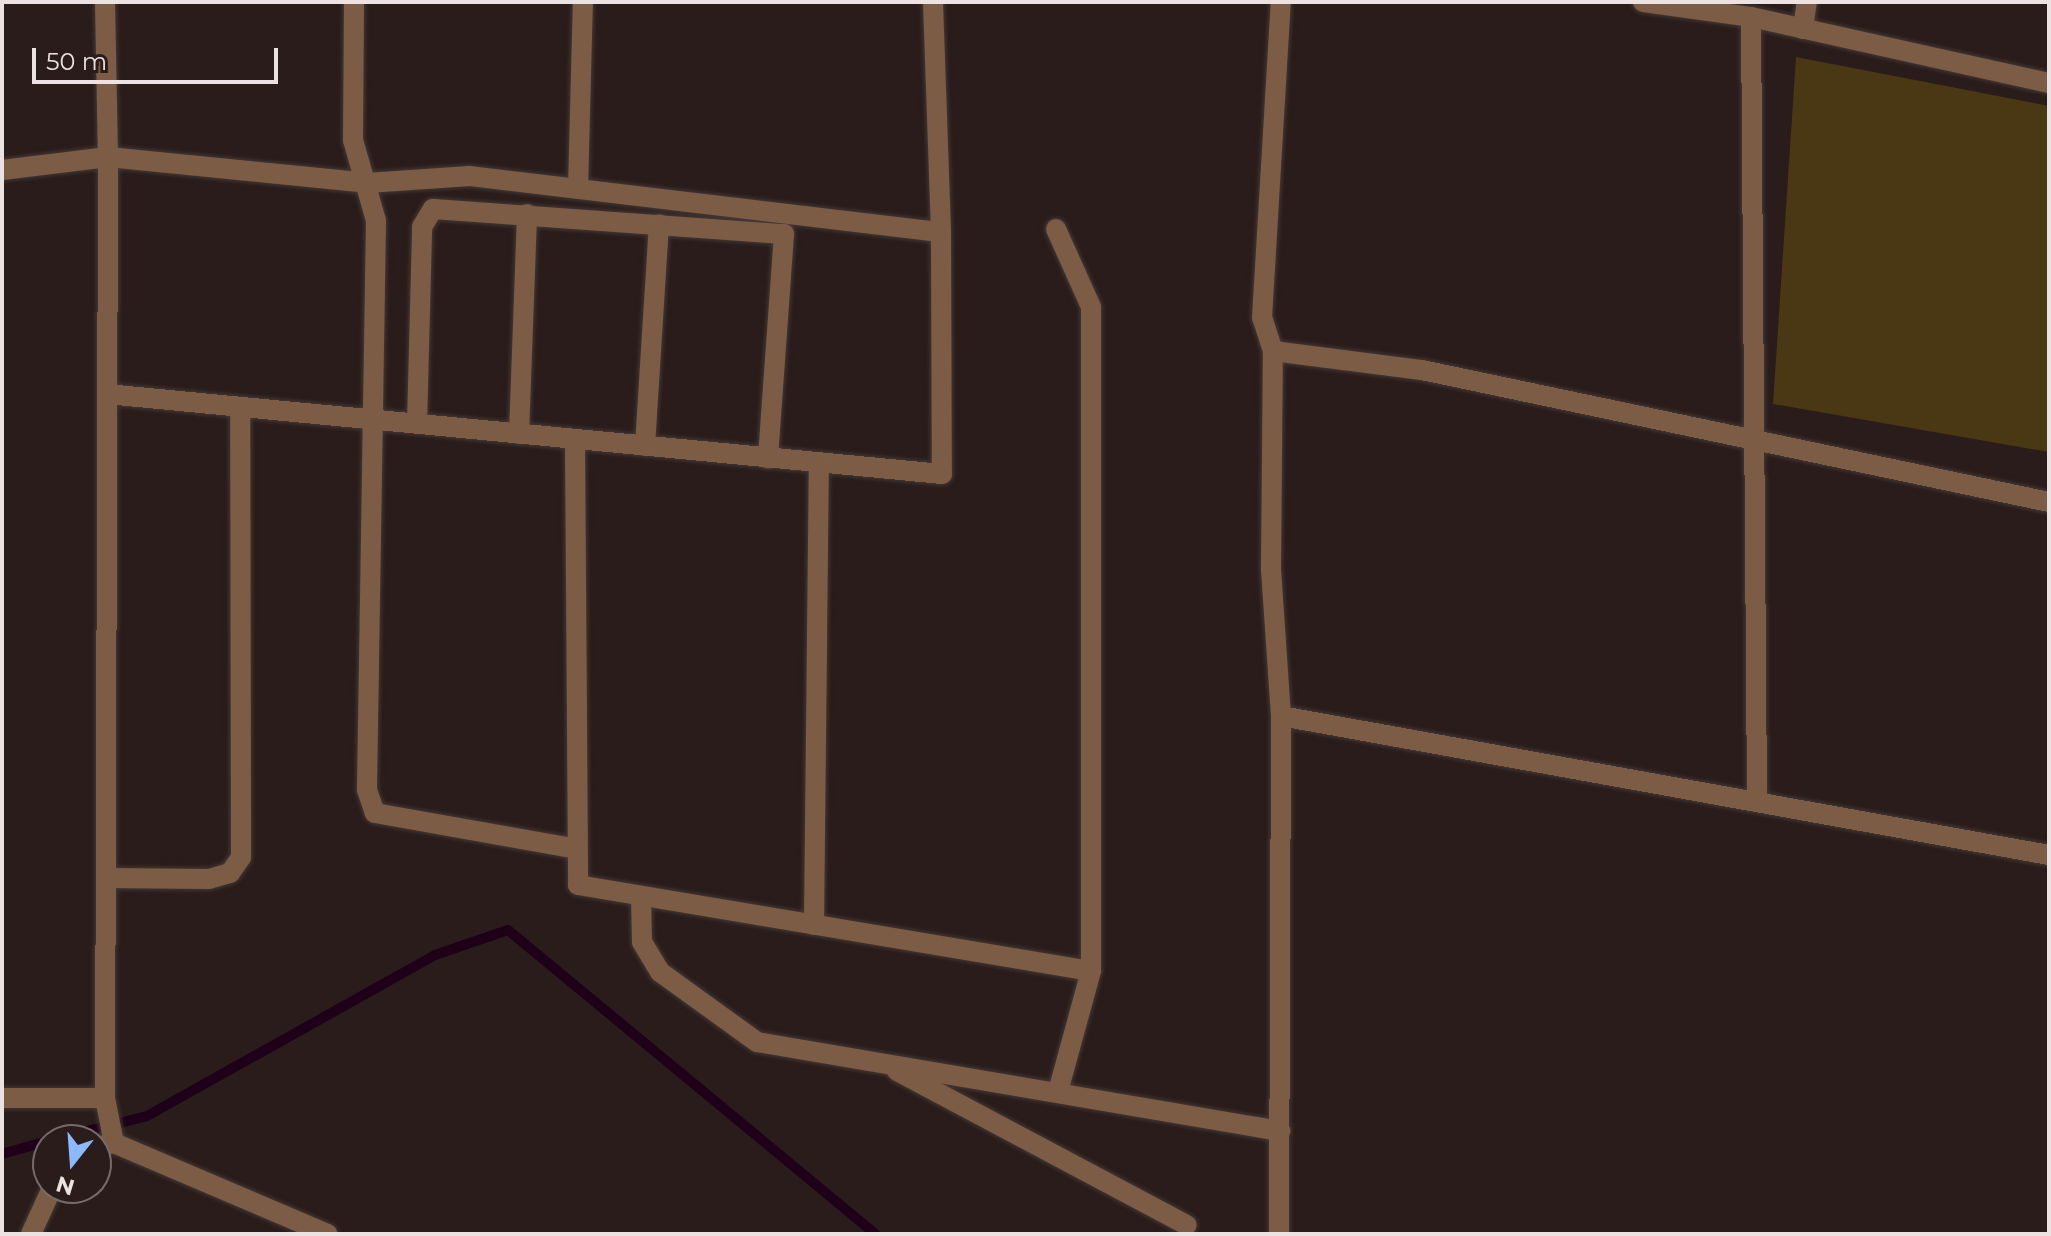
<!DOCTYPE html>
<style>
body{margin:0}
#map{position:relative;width:2051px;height:1236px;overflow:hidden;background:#291c1a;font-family:Montserrat,sans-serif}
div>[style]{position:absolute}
.green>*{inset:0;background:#4a3714}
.stream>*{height:10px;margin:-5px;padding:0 5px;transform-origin:5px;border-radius:5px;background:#1e0019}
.roads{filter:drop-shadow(0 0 2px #443836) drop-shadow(0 0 2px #443836)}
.minor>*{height:20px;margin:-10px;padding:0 10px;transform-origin:10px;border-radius:10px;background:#7d5c46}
span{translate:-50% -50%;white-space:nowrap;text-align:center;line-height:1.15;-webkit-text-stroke:6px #291c1a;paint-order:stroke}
.frame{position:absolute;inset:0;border:4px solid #ece2e1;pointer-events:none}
.north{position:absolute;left:32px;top:1124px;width:80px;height:80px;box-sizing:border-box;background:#291c1a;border:2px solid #776b6a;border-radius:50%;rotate:197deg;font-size:22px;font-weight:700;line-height:32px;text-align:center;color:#ece2e1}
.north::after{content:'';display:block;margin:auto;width:28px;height:36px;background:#8cb9fc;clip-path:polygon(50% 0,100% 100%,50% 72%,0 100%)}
.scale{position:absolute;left:32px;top:48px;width:246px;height:36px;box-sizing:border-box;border:4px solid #ece2e1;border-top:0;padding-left:10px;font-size:24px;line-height:28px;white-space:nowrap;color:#ece2e1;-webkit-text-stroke:6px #291c1a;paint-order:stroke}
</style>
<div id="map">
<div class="green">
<i style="clip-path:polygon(1796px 57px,2049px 106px,2049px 452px,1773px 404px)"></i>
</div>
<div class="stream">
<i style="left:51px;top:1140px;width:99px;rotate:-14deg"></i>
<i style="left:147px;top:1116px;width:330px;rotate:-29.2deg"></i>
<i style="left:435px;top:955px;width:77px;rotate:-18.9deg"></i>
<i style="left:508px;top:930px;width:477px;rotate:39.6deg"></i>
<i style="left:2px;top:1154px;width:48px;rotate:-15.8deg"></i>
</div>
<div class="roads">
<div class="minor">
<i style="left:105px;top:2px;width:155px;rotate:88.9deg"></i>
<i style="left:108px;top:157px;width:260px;rotate:5.7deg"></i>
<i style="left:367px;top:183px;width:103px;rotate:-3.9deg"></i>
<i style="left:470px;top:176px;width:474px;rotate:6.8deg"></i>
<i style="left:941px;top:232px;width:242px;rotate:89.8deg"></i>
<i style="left:942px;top:474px;width:839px;rotate:-174.53deg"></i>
<i style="left:354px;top:2px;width:138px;rotate:90.4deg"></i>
<i style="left:353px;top:140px;width:84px;rotate:74.1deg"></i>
<i style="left:376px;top:221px;width:569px;rotate:90.91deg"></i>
<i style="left:367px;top:790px;width:24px;rotate:71deg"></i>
<i style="left:375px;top:813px;width:205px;rotate:10.1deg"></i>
<i style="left:933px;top:2px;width:230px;rotate:88deg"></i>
<i style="left:1643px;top:2px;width:109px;rotate:7.9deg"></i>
<i style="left:1751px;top:17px;width:305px;rotate:12.5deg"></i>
<i style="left:1751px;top:17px;width:781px;rotate:89.56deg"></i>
<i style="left:1803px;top:29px;width:27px;rotate:-82deg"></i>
<i style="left:2px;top:170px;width:107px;rotate:-7deg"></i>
<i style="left:108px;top:157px;width:941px;rotate:90.18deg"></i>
<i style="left:578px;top:189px;width:187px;rotate:-88.5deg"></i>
<i style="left:1056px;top:229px;width:85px;rotate:65.8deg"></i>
<i style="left:1091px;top:307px;width:664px;rotate:90deg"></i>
<i style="left:1091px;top:971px;width:125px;rotate:105.3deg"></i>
<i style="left:1273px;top:351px;width:150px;rotate:7.3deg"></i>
<i style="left:1422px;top:370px;width:641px;rotate:11.89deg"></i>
<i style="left:417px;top:424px;width:197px;rotate:-88.5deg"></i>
<i style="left:422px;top:227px;width:21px;rotate:-59deg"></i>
<i style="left:433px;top:209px;width:352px;rotate:4.1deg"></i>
<i style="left:784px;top:234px;width:225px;rotate:94.1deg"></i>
<i style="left:519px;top:434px;width:220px;rotate:-87.9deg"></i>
<i style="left:575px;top:439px;width:446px;rotate:89.6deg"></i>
<i style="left:578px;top:885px;width:520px;rotate:9.52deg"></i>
<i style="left:645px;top:446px;width:222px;rotate:-86.4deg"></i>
<i style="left:1281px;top:716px;width:146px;rotate:-93.9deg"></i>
<i style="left:1271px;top:570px;width:219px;rotate:-89.5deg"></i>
<i style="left:1273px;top:351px;width:35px;rotate:-108deg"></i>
<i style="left:1262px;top:318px;width:317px;rotate:-86.6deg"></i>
<i style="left:106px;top:878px;width:103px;rotate:0.6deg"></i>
<i style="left:209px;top:879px;width:22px;rotate:-16deg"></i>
<i style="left:230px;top:873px;width:19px;rotate:-55deg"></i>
<i style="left:241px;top:857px;width:450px;rotate:-90.1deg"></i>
<i style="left:641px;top:896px;width:46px;rotate:88.8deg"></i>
<i style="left:642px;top:942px;width:35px;rotate:59deg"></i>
<i style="left:660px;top:972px;width:120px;rotate:35.8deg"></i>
<i style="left:757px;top:1042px;width:531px;rotate:9.66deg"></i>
<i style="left:814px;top:925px;width:462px;rotate:-89.4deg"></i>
<i style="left:897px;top:1071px;width:328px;rotate:28deg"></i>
<i style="left:2px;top:1098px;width:103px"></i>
<i style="left:105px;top:1098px;width:46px;rotate:78.7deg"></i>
<i style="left:114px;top:1143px;width:18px;rotate:167deg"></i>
<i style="left:114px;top:1143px;width:232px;rotate:23.1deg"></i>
<i style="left:31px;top:1234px;width:51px;rotate:-65.5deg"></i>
<i style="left:1279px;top:1234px;width:518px;rotate:-89.78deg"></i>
<i style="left:1281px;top:716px;width:780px;rotate:10.26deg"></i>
</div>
</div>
<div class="frame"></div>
<div class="north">N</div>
<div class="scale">50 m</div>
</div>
